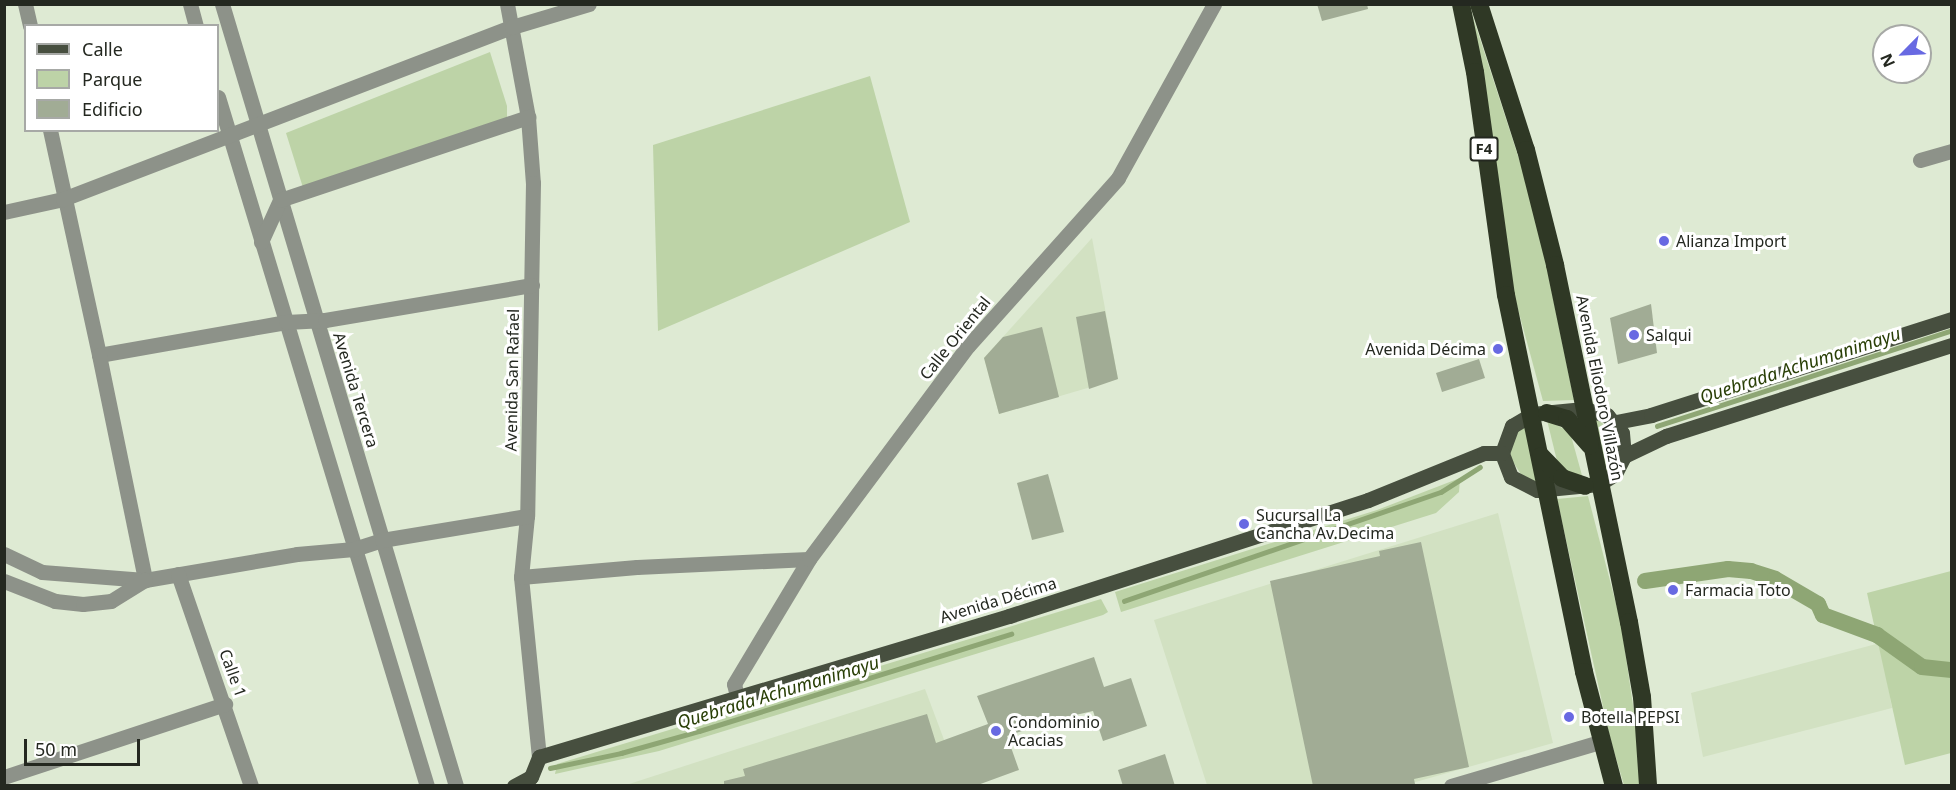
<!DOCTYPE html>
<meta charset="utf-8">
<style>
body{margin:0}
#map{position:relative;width:1956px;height:790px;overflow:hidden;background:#deead3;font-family:"Noto Sans",sans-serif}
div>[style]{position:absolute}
.built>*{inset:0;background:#d2e1c2}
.green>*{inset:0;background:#bdd3a7}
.stream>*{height:4.5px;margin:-2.25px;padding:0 2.25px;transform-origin:2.25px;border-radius:2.25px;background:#8ea674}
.canal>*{height:16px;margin:-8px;padding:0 8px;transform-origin:8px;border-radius:8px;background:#8ea674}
.building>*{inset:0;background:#a1ac95}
.minor>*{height:15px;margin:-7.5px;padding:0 7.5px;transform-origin:7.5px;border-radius:7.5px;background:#8d9289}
.major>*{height:15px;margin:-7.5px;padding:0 7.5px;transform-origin:7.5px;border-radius:7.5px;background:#474f3f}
.highway>*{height:18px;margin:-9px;padding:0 9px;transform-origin:9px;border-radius:9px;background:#2f3825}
.dots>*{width:16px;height:16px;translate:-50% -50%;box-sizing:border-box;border:3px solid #fff;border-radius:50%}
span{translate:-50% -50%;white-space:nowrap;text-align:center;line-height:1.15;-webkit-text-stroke:6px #fff;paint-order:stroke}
.shield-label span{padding:2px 4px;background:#fff;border:2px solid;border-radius:4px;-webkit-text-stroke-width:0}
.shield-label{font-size:15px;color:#242820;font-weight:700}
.poi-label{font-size:16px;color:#242820}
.left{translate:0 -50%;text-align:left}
.right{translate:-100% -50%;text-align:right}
.street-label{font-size:16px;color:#242820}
.water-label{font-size:18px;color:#293f06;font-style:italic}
.frame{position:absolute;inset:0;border:6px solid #242820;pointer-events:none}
.legend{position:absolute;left:24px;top:24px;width:195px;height:108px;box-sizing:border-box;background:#fff;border:2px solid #a7a9a6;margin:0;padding:8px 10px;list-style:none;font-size:18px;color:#242820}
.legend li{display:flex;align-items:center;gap:12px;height:30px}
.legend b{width:30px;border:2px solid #a7a9a6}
.north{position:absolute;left:1872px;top:24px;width:60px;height:60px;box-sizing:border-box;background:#fff;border:2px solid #a7a9a6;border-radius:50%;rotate:246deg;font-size:16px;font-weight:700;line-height:24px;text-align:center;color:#242820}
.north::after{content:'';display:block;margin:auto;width:21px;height:27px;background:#6869e2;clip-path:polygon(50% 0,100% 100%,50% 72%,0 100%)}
.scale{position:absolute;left:24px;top:739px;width:116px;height:27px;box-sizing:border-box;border:3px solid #242820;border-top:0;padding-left:8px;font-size:18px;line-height:21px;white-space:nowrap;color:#242820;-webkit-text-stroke:4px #fff;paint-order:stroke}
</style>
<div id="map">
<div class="built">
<i style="clip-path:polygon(1092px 238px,1118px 379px,999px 414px,984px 358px)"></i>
<i style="clip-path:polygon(1498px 513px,1553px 743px,1405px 785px,1207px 785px,1154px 620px)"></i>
<i style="clip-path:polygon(1880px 643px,1892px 708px,1703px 757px,1691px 693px)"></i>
<i style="clip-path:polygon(925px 689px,961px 785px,623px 786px,737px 749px)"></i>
</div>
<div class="green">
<i style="clip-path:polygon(1469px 5px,1534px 205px,1574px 400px,1543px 401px,1513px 291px)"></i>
<i style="clip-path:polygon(490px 52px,507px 106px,507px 127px,305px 194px,286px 133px)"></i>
<i style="clip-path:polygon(870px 76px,910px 222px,658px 331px,653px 145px)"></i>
<i style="clip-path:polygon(1593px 417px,1615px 432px,1618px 458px,1606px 475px)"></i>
<i style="clip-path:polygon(1547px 420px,1570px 432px,1583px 479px,1576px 480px,1558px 465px)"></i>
<i style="clip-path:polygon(1524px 423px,1537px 483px,1522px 476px,1510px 457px,1511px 440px)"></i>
<i style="clip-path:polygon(1460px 478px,1459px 492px,1436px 513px,1121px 612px,1115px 592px,1377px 510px)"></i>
<i style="clip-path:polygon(1588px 496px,1621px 623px,1636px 726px,1640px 785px,1624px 785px,1610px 738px,1557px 499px)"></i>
<i style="clip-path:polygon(1951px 571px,1951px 753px,1905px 765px,1867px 593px)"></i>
<i style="clip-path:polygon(1101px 599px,1108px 612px,1103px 615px,659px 751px,555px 774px,557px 764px)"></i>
</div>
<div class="stream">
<i style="left:1657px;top:426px;width:310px;rotate:-18deg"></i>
<i style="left:1124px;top:601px;width:335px;rotate:-19deg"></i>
<i style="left:1441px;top:492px;width:46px;rotate:-32.7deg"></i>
<i style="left:550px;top:768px;width:73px;rotate:-11.9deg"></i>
<i style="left:621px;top:753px;width:81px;rotate:-15.8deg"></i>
<i style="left:699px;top:731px;width:327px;rotate:-17.3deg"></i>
</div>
<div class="canal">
<i style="left:1645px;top:581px;width:84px;rotate:-8.2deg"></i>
<i style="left:1728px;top:569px;width:23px;rotate:5deg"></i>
<i style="left:1751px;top:571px;width:25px;rotate:18deg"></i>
<i style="left:1775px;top:579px;width:50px;rotate:30.2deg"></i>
<i style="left:1818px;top:604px;width:12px;rotate:66deg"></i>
<i style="left:1823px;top:615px;width:58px;rotate:20.3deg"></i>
<i style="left:1877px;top:635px;width:55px;rotate:35.4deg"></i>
<i style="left:1922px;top:667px;width:30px;rotate:6deg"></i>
</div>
<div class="building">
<i style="clip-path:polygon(1317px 4px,1367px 4px,1368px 9px,1322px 21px)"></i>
<i style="clip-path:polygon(1651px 304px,1657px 353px,1618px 364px,1610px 318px)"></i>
<i style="clip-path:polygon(1105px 311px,1118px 379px,1089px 389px,1076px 317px)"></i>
<i style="clip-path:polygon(1042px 327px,1059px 397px,999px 414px,984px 358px,1003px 337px)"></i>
<i style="clip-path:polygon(1479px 359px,1485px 378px,1442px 392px,1436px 373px)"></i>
<i style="clip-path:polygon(1048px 474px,1064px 532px,1032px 540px,1017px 483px)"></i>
<i style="clip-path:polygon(1421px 542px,1469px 767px,1414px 779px,1415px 784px,1408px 786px,1313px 786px,1270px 581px,1380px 556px,1379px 551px)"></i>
<i style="clip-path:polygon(1094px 657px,1104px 687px,1131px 678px,1147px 726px,1103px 741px,1093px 711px,1058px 719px,1007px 736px,1019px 770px,975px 786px,724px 786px,724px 781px,745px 776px,743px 769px,927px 714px,936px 743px,988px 724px,977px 696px)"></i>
<i style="clip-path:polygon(1165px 754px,1175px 786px,1123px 786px,1118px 770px)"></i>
</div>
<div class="minor">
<i style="left:25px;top:4px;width:23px;rotate:77deg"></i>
<i style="left:190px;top:4px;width:23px;rotate:75deg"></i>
<i style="left:222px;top:4px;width:816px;rotate:73.34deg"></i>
<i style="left:507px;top:4px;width:115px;rotate:79.5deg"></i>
<i style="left:528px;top:117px;width:66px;rotate:85.7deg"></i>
<i style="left:533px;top:183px;width:333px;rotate:91deg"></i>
<i style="left:527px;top:516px;width:61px;rotate:95.6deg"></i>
<i style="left:521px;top:577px;width:181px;rotate:84.3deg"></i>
<i style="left:218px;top:97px;width:720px;rotate:73.13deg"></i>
<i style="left:50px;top:130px;width:230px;rotate:77.7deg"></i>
<i style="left:99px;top:355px;width:190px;rotate:-10deg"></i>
<i style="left:286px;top:322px;width:39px;rotate:-3deg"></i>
<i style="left:325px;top:320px;width:210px;rotate:-9.6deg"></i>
<i style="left:1920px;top:160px;width:33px;rotate:-16deg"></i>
<i style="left:4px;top:212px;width:60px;rotate:-12.4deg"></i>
<i style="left:63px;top:199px;width:481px;rotate:-21deg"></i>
<i style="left:512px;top:27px;width:80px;rotate:-16.6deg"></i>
<i style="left:261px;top:242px;width:46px;rotate:-65.7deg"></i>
<i style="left:280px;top:200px;width:262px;rotate:-18.5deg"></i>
<i style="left:99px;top:355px;width:230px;rotate:78.4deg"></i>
<i style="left:4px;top:554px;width:42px;rotate:25.3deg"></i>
<i style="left:42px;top:572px;width:103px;rotate:4.4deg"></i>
<i style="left:145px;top:580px;width:154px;rotate:-9.7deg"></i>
<i style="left:297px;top:554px;width:57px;rotate:-5deg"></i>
<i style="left:354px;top:549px;width:29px;rotate:-18deg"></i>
<i style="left:382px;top:540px;width:147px;rotate:-9.4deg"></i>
<i style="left:178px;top:574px;width:224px;rotate:71deg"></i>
<i style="left:521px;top:577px;width:116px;rotate:-4.9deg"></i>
<i style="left:637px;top:567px;width:172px;rotate:-2.7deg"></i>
<i style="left:4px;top:581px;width:55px;rotate:21.4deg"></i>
<i style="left:55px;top:601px;width:28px;rotate:6deg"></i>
<i style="left:83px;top:604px;width:28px;rotate:-6deg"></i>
<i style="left:111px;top:601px;width:40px;rotate:-32deg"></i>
<i style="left:738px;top:700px;width:16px;rotate:-104deg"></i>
<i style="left:734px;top:684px;width:146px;rotate:-59deg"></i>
<i style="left:809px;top:559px;width:266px;rotate:-53.3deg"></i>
<i style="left:968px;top:346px;width:225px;rotate:-48.2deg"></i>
<i style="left:1118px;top:178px;width:199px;rotate:-61.1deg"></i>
<i style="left:4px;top:777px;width:233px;rotate:-18.3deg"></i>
<i style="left:1451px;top:786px;width:155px;rotate:-16.5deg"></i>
</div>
<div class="major">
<i style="left:1584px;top:409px;width:24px;rotate:15deg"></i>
<i style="left:1607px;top:415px;width:23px;rotate:50deg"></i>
<i style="left:1622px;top:433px;width:23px;rotate:85deg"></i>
<i style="left:1624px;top:456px;width:20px;rotate:117deg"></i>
<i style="left:1615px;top:474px;width:19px;rotate:148deg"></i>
<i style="left:1599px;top:484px;width:62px;rotate:174.5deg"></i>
<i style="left:1537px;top:490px;width:29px;rotate:-153deg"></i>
<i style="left:1511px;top:477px;width:26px;rotate:-111deg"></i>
<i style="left:1502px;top:453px;width:29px;rotate:-70deg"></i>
<i style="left:1512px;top:426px;width:23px;rotate:-31deg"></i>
<i style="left:1532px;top:414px;width:52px;rotate:-5.5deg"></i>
<i style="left:1616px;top:422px;width:36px;rotate:-11deg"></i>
<i style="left:1651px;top:415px;width:316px;rotate:-17.7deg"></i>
<i style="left:1624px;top:456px;width:47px;rotate:-25.5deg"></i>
<i style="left:1666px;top:436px;width:300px;rotate:-17.7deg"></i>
<i style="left:514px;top:786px;width:19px;rotate:-28deg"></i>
<i style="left:531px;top:777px;width:22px;rotate:-68deg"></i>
<i style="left:539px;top:757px;width:491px;rotate:-16.7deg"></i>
<i style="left:1009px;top:616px;width:377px;rotate:-17.9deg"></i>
<i style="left:1368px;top:500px;width:125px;rotate:-22.1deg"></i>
<i style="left:1484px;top:453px;width:18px"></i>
</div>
<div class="highway">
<i style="left:1461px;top:4px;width:69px;rotate:78.4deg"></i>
<i style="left:1475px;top:72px;width:225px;rotate:82.1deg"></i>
<i style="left:1506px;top:295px;width:385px;rotate:78.3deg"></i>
<i style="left:1584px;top:672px;width:118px;rotate:75.3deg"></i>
<i style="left:1479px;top:4px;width:153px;rotate:72.2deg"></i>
<i style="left:1526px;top:150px;width:119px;rotate:75.8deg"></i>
<i style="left:1555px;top:265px;width:365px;rotate:78.3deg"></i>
<i style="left:1629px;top:622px;width:76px;rotate:80.2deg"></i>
<i style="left:1642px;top:697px;width:89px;rotate:86.1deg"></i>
<i style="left:1547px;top:413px;width:21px;rotate:17deg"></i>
<i style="left:1567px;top:419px;width:35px;rotate:49deg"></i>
<i style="left:1541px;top:456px;width:30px;rotate:46deg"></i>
<i style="left:1562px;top:478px;width:24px;rotate:19deg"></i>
</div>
<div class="dots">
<i style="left:1664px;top:241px;background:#6869e2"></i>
<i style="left:1634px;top:335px;background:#6869e2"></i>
<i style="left:1498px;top:349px;background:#6869e2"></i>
<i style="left:1244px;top:524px;background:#6869e2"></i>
<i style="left:1673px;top:590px;background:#6869e2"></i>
<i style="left:1569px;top:717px;background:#6869e2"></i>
<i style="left:996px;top:731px;background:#6869e2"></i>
</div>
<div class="shield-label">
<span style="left:1484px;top:149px">F4</span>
</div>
<div class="poi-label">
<span class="left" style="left:1676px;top:241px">Alianza Import</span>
<span class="left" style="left:1646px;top:335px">Salqui</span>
<span class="right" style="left:1486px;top:349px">Avenida Décima</span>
<span class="left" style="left:1256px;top:524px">Sucursal La<br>Cancha Av.Decima</span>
<span class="left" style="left:1685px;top:590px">Farmacia Toto</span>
<span class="left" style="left:1581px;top:717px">Botella PEPSI</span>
<span class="left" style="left:1008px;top:731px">Condominio<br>Acacias</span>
</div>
<div class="street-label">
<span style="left:955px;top:338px;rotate:-51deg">Calle Oriental</span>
<span style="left:512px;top:380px;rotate:-89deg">Avenida San Rafael</span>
<span style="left:1600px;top:388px;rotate:79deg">Avenida Eliodoro Villazón</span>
<span style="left:356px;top:390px;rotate:73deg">Avenida Tercera</span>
<span style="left:998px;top:600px;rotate:-17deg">Avenida Décima</span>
<span style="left:233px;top:673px;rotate:70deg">Calle 1</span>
</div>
<div class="water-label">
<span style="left:1800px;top:365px;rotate:-18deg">Quebrada Achumanimayu</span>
<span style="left:778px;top:692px;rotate:-17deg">Quebrada Achumanimayu</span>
</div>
<div class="frame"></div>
<ul class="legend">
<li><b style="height:8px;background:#474f3f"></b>Calle</li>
<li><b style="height:16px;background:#bdd3a7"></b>Parque</li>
<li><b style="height:16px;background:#a1ac95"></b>Edificio</li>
</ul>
<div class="north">N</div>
<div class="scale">50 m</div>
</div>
